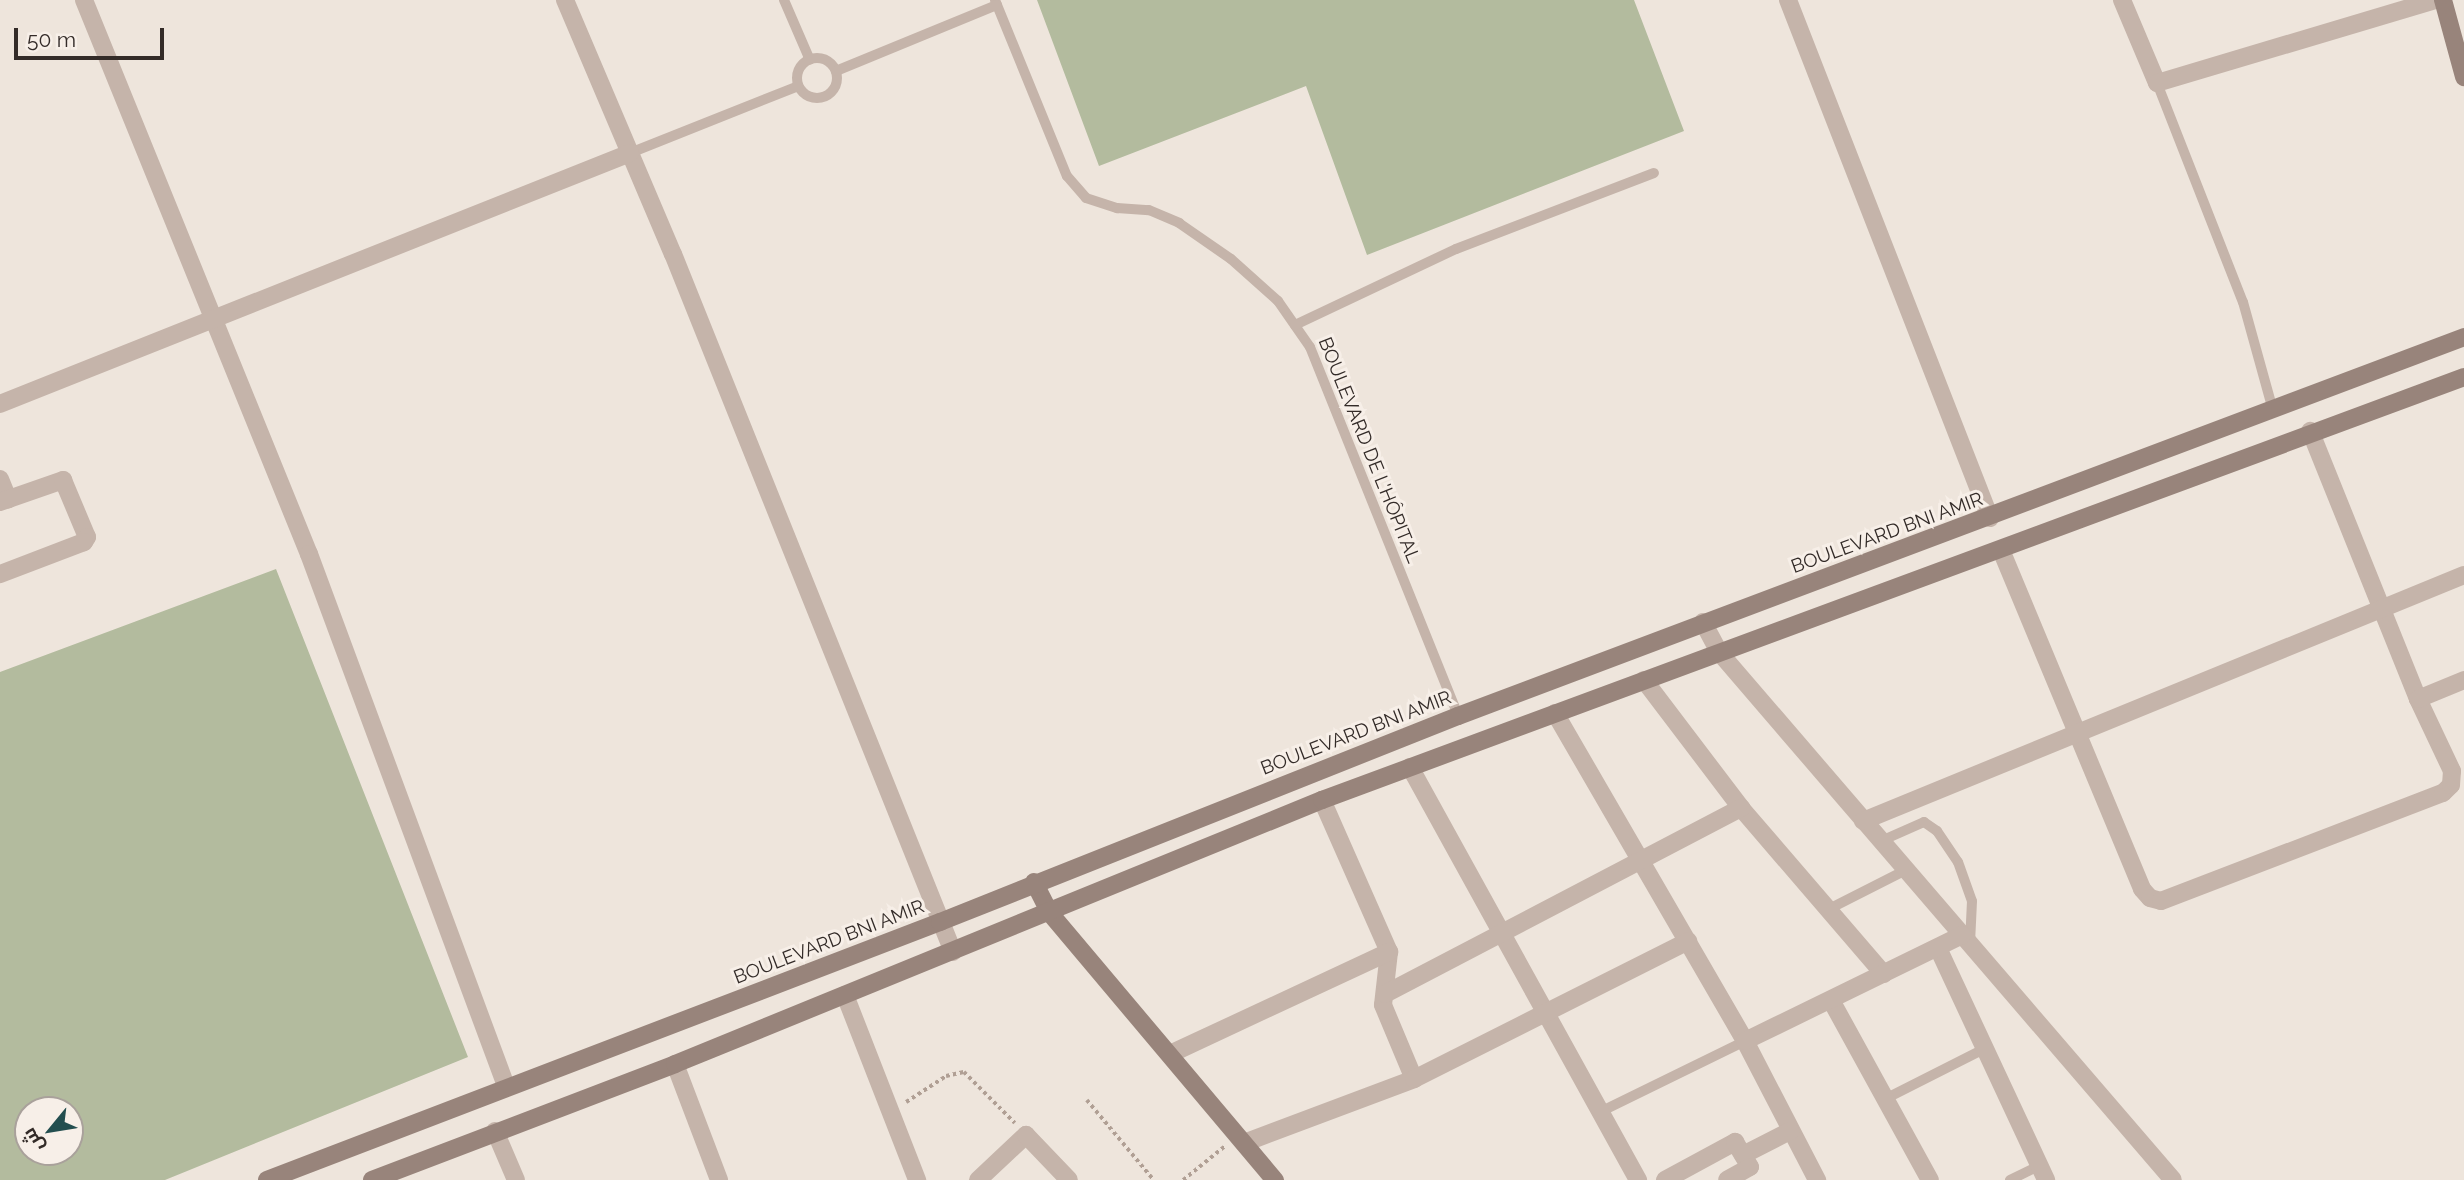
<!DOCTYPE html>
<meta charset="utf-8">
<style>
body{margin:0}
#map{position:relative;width:2464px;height:1180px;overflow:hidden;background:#eee5dc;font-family:Raleway,Cairo,sans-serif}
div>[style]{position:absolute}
.green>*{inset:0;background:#b3bb9e}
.path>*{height:3.5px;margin-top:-1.75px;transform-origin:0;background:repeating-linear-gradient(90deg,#b09f94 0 3.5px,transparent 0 7px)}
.lane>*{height:10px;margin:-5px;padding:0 5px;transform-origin:5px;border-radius:5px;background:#c5b4aa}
.lane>.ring{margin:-5px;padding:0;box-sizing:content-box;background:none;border:10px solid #c5b4aa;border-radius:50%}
.street>*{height:18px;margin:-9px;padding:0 9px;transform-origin:9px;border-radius:9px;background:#c5b4aa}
.secondary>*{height:18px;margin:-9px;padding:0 9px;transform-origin:9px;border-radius:9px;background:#98847b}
span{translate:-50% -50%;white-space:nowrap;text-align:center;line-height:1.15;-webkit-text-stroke:6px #f7efe8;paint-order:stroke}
.street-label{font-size:19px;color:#332b28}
.north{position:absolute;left:14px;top:1096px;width:70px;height:70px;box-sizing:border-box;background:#f7efe8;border:2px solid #a9a19b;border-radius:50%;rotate:240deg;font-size:19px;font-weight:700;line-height:28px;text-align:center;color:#332b28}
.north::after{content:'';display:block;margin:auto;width:24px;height:32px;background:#234e4f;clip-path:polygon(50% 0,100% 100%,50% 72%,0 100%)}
.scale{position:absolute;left:14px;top:28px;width:150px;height:32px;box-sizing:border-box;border:4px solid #332b28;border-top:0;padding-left:9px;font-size:21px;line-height:24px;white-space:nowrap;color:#332b28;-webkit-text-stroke:5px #f7efe8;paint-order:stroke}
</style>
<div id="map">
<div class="green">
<i style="clip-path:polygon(1037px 0,1634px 0,1684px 131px,1367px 255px,1306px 86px,1099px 166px)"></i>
<i style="clip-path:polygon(evenodd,276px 569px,468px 1057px,165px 1180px,0 1180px,0 672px,276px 569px,70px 1110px,70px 1152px,28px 1152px,28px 1110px,70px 1110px)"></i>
</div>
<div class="path">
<i style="left:1087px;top:1100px;width:104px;rotate:50.1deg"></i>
<i style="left:906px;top:1102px;width:48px;rotate:-33deg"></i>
<i style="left:946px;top:1076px;width:18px;rotate:-13deg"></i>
<i style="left:964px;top:1072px;width:72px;rotate:45deg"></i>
<i style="left:1183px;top:1180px;width:54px;rotate:-39deg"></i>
</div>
<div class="lane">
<i style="left:784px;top:0;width:65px;rotate:66.6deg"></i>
<i style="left:995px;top:0;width:190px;rotate:67.8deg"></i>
<i style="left:1067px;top:176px;width:29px;rotate:49deg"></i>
<i style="left:1086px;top:198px;width:33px;rotate:18deg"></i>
<i style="left:1117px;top:208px;width:32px;rotate:4deg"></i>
<i style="left:1149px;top:210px;width:33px;rotate:23deg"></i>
<i style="left:1179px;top:223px;width:63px;rotate:34.7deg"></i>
<i style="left:1231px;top:259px;width:63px;rotate:41.8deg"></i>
<i style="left:1278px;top:301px;width:56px;rotate:55.2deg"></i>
<i style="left:1310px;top:347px;width:398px;rotate:68.1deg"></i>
<i class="ring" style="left:797px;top:58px;width:30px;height:30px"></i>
<i style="left:836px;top:71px;width:174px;rotate:-22.3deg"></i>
<i style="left:2157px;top:83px;width:235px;rotate:68.6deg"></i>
<i style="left:2243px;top:302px;width:112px;rotate:74.5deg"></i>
<i style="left:630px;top:153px;width:181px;rotate:-21.7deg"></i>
<i style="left:1295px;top:325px;width:178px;rotate:-25.3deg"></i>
<i style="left:1456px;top:249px;width:212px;rotate:-21deg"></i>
<i style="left:1881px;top:841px;width:47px;rotate:-23.8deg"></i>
<i style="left:1924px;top:822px;width:16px;rotate:35deg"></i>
<i style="left:1937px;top:831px;width:37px;rotate:56deg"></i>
<i style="left:1958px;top:862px;width:41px;rotate:70.3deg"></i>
<i style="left:1972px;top:901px;width:42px;rotate:92.7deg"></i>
<i style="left:1827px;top:910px;width:89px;rotate:-26.9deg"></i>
<i style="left:1885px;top:1099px;width:113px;rotate:-26.8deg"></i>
<i style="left:1600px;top:1112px;width:161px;rotate:-26.1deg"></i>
<i style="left:2010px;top:1180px;width:32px;rotate:-26deg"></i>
</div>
<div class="street">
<i style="left:84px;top:0;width:598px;rotate:67.9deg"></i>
<i style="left:309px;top:554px;width:567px;rotate:69.68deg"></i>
<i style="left:565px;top:0;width:276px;rotate:67deg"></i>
<i style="left:673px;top:254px;width:752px;rotate:68.14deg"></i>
<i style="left:1788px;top:0;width:556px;rotate:68.7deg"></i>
<i style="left:2122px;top:0;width:90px;rotate:67.1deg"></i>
<i style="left:2157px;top:83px;width:291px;rotate:-16.6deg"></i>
<i style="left:0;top:404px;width:678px;rotate:-21.72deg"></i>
<i style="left:0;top:479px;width:22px;rotate:68deg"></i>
<i style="left:0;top:502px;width:67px;rotate:-19.2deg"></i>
<i style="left:63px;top:480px;width:62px;rotate:67.2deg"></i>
<i style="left:87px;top:537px;width:6px;rotate:121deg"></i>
<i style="left:84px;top:542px;width:90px;rotate:159.1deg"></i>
<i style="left:2001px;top:550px;width:367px;rotate:67.4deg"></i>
<i style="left:2142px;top:889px;width:12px;rotate:48deg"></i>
<i style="left:2150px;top:898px;width:11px;rotate:15deg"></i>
<i style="left:2161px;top:901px;width:302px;rotate:-21deg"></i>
<i style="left:2443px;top:793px;width:11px;rotate:-45deg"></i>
<i style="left:2451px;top:785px;width:14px;rotate:-86deg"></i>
<i style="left:2452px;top:771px;width:80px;rotate:-115.3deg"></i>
<i style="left:2418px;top:699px;width:289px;rotate:-111.9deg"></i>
<i style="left:1703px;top:622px;width:34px;rotate:62deg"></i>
<i style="left:1719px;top:652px;width:696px;rotate:49.31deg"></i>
<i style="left:1644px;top:680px;width:161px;rotate:52.8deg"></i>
<i style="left:1741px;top:808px;width:219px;rotate:49.3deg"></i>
<i style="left:2418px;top:699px;width:50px;rotate:-22.4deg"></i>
<i style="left:1555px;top:713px;width:379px;rotate:59.9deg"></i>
<i style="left:1745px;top:1041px;width:157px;rotate:62.6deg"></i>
<i style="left:1410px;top:767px;width:472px;rotate:61.1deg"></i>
<i style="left:1322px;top:800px;width:166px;rotate:66.2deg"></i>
<i style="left:1389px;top:952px;width:53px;rotate:96.5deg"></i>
<i style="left:1383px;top:1005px;width:80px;rotate:67.3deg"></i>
<i style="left:1863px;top:821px;width:649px;rotate:-22.26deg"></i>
<i style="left:1938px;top:948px;width:256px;rotate:65deg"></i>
<i style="left:1385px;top:994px;width:402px;rotate:-27.6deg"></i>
<i style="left:845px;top:995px;width:199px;rotate:68.7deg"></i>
<i style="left:1832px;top:1002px;width:203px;rotate:61.2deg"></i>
<i style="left:1745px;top:1041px;width:242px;rotate:-26deg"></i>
<i style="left:1170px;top:1054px;width:242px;rotate:-25deg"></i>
<i style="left:675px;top:1064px;width:124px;rotate:69.2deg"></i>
<i style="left:495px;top:1131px;width:53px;rotate:66.8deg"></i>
<i style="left:1244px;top:1143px;width:182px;rotate:-20.6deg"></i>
<i style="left:1414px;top:1079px;width:307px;rotate:-26.7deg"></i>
<i style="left:1743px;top:1155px;width:53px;rotate:-27.1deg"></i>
<i style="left:978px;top:1180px;width:66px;rotate:-43.2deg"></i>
<i style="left:1026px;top:1135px;width:62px;rotate:46.3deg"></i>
<i style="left:1665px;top:1180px;width:80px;rotate:-28.5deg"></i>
<i style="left:1735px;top:1142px;width:29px;rotate:59deg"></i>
<i style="left:1750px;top:1167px;width:26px;rotate:151deg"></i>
</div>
<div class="secondary">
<i style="left:2443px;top:0;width:80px;rotate:74.7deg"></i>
<i style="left:1034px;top:882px;width:34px;rotate:63deg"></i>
<i style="left:1049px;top:912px;width:351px;rotate:49.9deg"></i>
<i style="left:267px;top:1180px;width:721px;rotate:-20.97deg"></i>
<i style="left:940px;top:922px;width:557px;rotate:-21.69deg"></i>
<i style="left:1458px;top:716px;width:1075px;rotate:-20.64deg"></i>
<i style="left:372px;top:1180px;width:324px;rotate:-20.9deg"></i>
<i style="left:675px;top:1064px;width:699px;rotate:-22.2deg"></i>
<i style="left:1322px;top:800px;width:1218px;rotate:-20.32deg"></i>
</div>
<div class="street-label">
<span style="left:1369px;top:450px;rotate:68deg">BOULEVARD DE L'HÔPITAL</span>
<span style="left:1887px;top:533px;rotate:-20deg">BOULEVARD BNI AMIR</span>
<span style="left:1356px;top:733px;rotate:-21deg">BOULEVARD BNI AMIR</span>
<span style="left:829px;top:942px;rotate:-21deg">BOULEVARD BNI AMIR</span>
</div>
<div class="north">ش</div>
<div class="scale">50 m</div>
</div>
